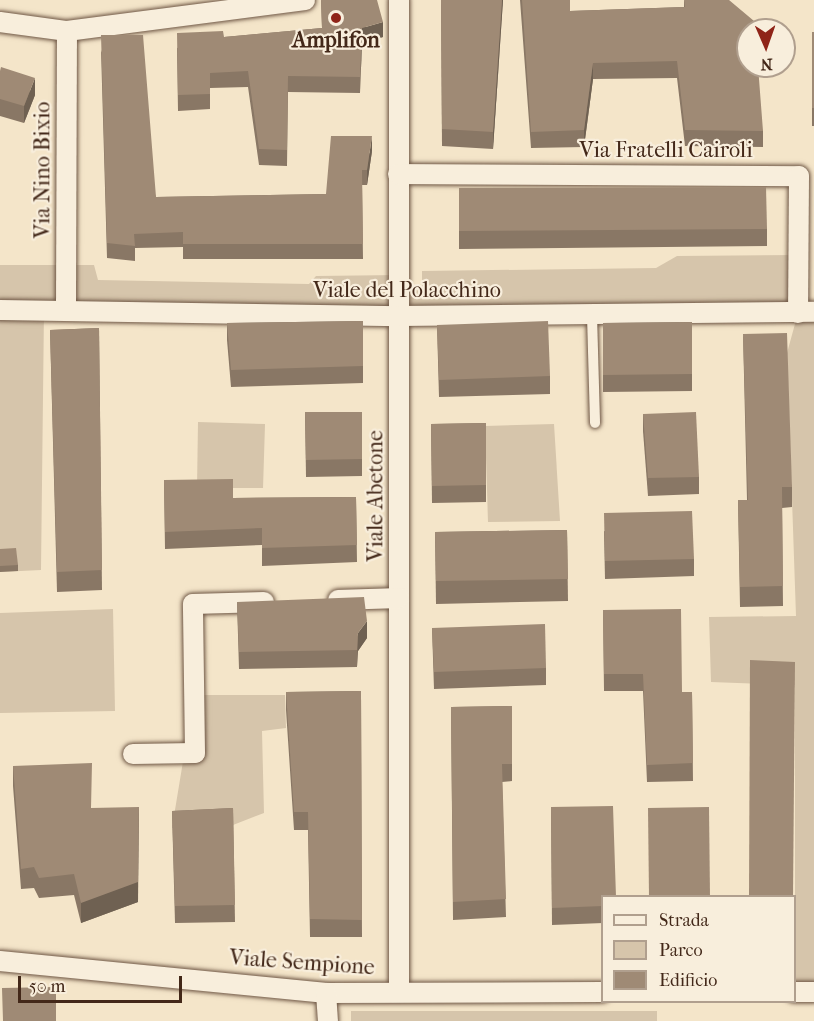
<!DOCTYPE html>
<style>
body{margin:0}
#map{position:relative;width:814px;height:1021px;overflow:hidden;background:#f4e5c9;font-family:"IM FELL French Canon",serif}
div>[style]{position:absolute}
.green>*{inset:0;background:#d6c5ab}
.roads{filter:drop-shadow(0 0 2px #6f5745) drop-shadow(0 0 2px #6f5745)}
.lane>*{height:10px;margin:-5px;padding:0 5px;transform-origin:5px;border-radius:5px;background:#f8eedc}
.street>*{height:20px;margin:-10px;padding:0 10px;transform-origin:10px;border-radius:10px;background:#f8eedc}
.wall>*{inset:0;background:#897765}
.shaded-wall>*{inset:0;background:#6f6152}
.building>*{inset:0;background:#9f8a75}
.dots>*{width:16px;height:16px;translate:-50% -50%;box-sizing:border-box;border:3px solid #f8eedc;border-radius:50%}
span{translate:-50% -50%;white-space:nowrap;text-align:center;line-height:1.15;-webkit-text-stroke:4.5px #f8eedc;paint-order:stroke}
.poi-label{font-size:22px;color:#432819;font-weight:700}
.street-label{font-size:22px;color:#432819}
.legend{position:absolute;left:601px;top:895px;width:195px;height:108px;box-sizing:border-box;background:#f8eedc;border:2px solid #b09f8e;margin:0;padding:8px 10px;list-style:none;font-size:18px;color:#432819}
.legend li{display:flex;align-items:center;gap:12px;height:30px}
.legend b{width:30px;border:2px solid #b09f8e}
.north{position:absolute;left:736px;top:18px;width:60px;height:60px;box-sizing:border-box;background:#f8eedc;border:2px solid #b09f8e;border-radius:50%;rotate:178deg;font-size:16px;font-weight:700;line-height:24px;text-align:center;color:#432819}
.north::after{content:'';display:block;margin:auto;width:21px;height:27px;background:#8f2418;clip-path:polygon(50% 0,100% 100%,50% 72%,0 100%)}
.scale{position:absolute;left:18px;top:976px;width:164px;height:27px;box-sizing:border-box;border:3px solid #432819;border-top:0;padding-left:8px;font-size:18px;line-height:21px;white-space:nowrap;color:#432819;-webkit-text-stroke:4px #f8eedc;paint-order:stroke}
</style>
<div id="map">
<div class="green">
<i style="clip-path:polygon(798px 255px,798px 312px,814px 312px,814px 992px,795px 992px,795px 685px,711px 682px,709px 617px,796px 616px,787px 353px,798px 313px,44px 310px,41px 570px,0 572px,0 265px,94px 265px,98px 280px,309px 284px,316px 276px,399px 275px,400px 291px,422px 290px,422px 271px,656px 268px,677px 256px)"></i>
<i style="clip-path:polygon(198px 422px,265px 424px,263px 488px,197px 488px)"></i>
<i style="clip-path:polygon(554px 424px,560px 521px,488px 522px,485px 426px)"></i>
<i style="clip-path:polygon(113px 609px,115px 711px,0 713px,0 613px)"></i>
<i style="clip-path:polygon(194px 695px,285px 695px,286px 728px,262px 731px,264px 813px,233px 825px,172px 828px)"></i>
<i style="clip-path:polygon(351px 1011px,657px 1011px,657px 1021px,351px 1021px)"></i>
</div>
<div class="roads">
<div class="lane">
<i style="left:592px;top:315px;width:108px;rotate:88.4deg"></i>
</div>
<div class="street">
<i style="left:399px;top:0;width:992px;rotate:90deg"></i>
<i style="left:0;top:22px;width:68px;rotate:7.7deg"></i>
<i style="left:67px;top:31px;width:240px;rotate:-7.4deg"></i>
<i style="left:398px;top:174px;width:401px;rotate:0.3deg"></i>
<i style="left:799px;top:176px;width:137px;rotate:90.4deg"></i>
<i style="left:66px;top:309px;width:278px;rotate:-89.8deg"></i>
<i style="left:0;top:310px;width:400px;rotate:0.9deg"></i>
<i style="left:400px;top:316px;width:414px;rotate:-0.6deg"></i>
<i style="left:338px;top:600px;width:61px;rotate:-1.9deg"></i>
<i style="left:133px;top:754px;width:62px;rotate:-0.9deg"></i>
<i style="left:195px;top:753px;width:149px;rotate:-90.8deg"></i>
<i style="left:193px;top:604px;width:71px;rotate:-1.6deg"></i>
<i style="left:0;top:961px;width:328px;rotate:5.6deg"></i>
<i style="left:326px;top:993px;width:276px;rotate:-0.2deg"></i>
<i style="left:794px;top:992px;width:20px"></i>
<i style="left:326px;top:993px;width:28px;rotate:86deg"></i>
</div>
</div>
<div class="wall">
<i style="clip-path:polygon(321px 0,383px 37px,362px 43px,360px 93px,288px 92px,287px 166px,259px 165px,248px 87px,210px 88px,210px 109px,178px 111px,177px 48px,224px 37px,322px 28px)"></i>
<i style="clip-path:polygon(441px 0,503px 0,493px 149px,442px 146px)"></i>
<i style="clip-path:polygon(520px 0,570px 0,570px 11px,684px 7px,684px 0,763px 131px,763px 147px,685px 146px,677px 78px,593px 79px,584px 147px,531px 148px)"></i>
<i style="clip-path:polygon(812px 32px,814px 32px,814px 126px,812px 126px)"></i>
<i style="clip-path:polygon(101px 50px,156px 197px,326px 194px,372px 151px,367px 185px,362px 185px,363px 259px,183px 259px,183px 247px,135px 248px,135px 261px,107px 258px)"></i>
<i style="clip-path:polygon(0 71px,35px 95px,24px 123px,0 116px)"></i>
<i style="clip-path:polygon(459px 188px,767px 229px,767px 246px,459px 249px)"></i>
<i style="clip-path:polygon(363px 321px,363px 383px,231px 387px,227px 340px,227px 323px)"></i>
<i style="clip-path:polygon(692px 322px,692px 391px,603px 392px,603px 323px)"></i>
<i style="clip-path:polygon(437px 325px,550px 376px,550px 394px,439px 397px)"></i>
<i style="clip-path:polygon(99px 328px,102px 590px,57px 592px,50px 330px)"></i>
<i style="clip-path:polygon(743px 334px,792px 487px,792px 507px,782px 508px,783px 606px,740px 607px,738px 500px,747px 500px)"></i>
<i style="clip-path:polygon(305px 412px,362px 412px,362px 476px,306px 477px)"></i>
<i style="clip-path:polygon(643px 414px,699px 477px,699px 494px,648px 496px,643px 431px)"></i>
<i style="clip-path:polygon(486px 423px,486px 502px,432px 503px,431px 424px)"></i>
<i style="clip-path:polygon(164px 480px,233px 498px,356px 497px,357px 562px,262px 566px,262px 545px,165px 549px)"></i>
<i style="clip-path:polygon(567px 530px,568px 601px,436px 604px,435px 532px)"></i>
<i style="clip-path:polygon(604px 531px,694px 559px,694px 576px,605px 579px)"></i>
<i style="clip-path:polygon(0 549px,18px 565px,18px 571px,0 572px)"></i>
<i style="clip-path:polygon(237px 602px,367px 638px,358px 651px,357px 667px,239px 669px)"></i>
<i style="clip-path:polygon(603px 610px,682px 692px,692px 692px,693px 781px,647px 782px,643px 691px,604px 691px)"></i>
<i style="clip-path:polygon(432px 628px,546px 668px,546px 685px,434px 689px)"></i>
<i style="clip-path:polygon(361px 691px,362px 937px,310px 937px,308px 830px,294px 830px,286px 710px,286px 692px)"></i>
<i style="clip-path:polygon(512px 706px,512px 781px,502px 782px,506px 917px,453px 920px,451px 707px)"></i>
<i style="clip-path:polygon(13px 766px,91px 808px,138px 902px,81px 923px,74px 895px,39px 898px,34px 888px,21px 889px,13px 786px)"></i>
<i style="clip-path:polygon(551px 807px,603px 897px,603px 923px,552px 925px)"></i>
<i style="clip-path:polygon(233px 808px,235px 922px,175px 923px,172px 811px)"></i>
</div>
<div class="shaded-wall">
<i style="clip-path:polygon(502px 0,503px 0,493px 149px,493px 132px)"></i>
<i style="clip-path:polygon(383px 22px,383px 37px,362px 43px,360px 93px,362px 28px)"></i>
<i style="clip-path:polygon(593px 63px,593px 79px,584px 147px,584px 130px)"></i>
<i style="clip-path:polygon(35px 78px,35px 95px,24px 123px,24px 106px)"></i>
<i style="clip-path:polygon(372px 136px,372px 151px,367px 185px,367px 170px)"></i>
<i style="clip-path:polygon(367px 621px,367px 638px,358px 651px,357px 667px,358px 633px)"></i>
<i style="clip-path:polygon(139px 807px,138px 902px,81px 923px,81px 903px)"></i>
</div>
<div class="building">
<i style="clip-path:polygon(321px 0,377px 0,383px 22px,362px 28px,360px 77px,288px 76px,287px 150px,259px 149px,248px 71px,210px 73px,210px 94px,178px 95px,177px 33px,223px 31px,224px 37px,322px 28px)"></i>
<i style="clip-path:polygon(441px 0,502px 0,493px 132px,442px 129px)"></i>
<i style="clip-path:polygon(522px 0,570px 0,570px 11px,685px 7px,684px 0,729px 0,754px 21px,755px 30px,748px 30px,748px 66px,758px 66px,763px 131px,685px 130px,677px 61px,593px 63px,584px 130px,531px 132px)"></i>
<i style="clip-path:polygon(812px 32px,814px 32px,814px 108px,812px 108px)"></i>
<i style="clip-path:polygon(101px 35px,143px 35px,156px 197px,326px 194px,331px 136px,372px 136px,367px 170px,362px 170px,363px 244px,183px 244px,183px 232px,134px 234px,135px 246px,107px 243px)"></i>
<i style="clip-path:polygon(1px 67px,35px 78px,24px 106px,0 99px,0 71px)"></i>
<i style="clip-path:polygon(766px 187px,767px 229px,459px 231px,459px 188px)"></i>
<i style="clip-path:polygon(363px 321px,363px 366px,231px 370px,227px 323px)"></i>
<i style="clip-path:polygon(548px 321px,550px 376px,439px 380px,437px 325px)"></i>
<i style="clip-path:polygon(692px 322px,692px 374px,603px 375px,603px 323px)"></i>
<i style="clip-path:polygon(99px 328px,102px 570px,57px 572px,50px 330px)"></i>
<i style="clip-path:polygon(787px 333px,792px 487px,782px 487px,783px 586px,740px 587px,738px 500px,748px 500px,743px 334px)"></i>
<i style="clip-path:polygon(305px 412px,362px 412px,362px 459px,306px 460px)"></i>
<i style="clip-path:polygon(696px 412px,699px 477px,648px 478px,643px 414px)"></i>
<i style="clip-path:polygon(486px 423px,486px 485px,432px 486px,431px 424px)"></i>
<i style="clip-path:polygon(233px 479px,233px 498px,356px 497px,357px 545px,262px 548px,262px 528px,165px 532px,164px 480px)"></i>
<i style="clip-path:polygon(692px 511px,694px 559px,605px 561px,604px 513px)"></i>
<i style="clip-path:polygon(567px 530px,568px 579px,436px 581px,435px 532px)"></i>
<i style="clip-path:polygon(16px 548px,18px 565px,0 566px,0 549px)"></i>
<i style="clip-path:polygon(364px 597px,367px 621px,358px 633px,357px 650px,239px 652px,237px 602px)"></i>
<i style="clip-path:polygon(681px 609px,682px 692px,692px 692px,693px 763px,647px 765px,643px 674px,604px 674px,603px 610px)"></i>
<i style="clip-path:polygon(545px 624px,546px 668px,434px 672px,432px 628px)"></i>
<i style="clip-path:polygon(750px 660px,795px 662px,793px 897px,749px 897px)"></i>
<i style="clip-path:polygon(361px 691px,362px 920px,310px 919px,308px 812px,294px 812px,286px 692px)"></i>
<i style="clip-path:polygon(512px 706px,512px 764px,502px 764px,506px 899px,453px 902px,451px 707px)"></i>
<i style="clip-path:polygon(92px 763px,91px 808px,139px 807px,138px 882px,81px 903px,74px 874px,39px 878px,34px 867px,21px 869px,13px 766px)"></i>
<i style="clip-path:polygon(613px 806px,616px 897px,603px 897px,603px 906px,552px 908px,551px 807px)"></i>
<i style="clip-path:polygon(709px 807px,710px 897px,649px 897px,648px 808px)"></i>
<i style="clip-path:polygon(233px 808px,235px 905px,175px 906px,172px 811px)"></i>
<i style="clip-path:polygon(56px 987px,56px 1021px,3px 1021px,2px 988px)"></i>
</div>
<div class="dots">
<i style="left:336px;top:18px;background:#8f2418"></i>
</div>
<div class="poi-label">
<span style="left:336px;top:41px">Amplifon</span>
</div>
<div class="street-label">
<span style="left:666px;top:151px">Via Fratelli Cairoli</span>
<span style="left:43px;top:170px;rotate:-90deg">Via Nino Bixio</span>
<span style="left:407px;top:291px">Viale del Polacchino</span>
<span style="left:376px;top:496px;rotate:-90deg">Viale Abetone</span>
<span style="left:302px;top:963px;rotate:4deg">Viale Sempione</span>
</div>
<ul class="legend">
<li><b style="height:8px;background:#f8eedc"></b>Strada</li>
<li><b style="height:16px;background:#d6c5ab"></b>Parco</li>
<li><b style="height:16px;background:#9f8a75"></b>Edificio</li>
</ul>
<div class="north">N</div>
<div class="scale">50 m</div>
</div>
